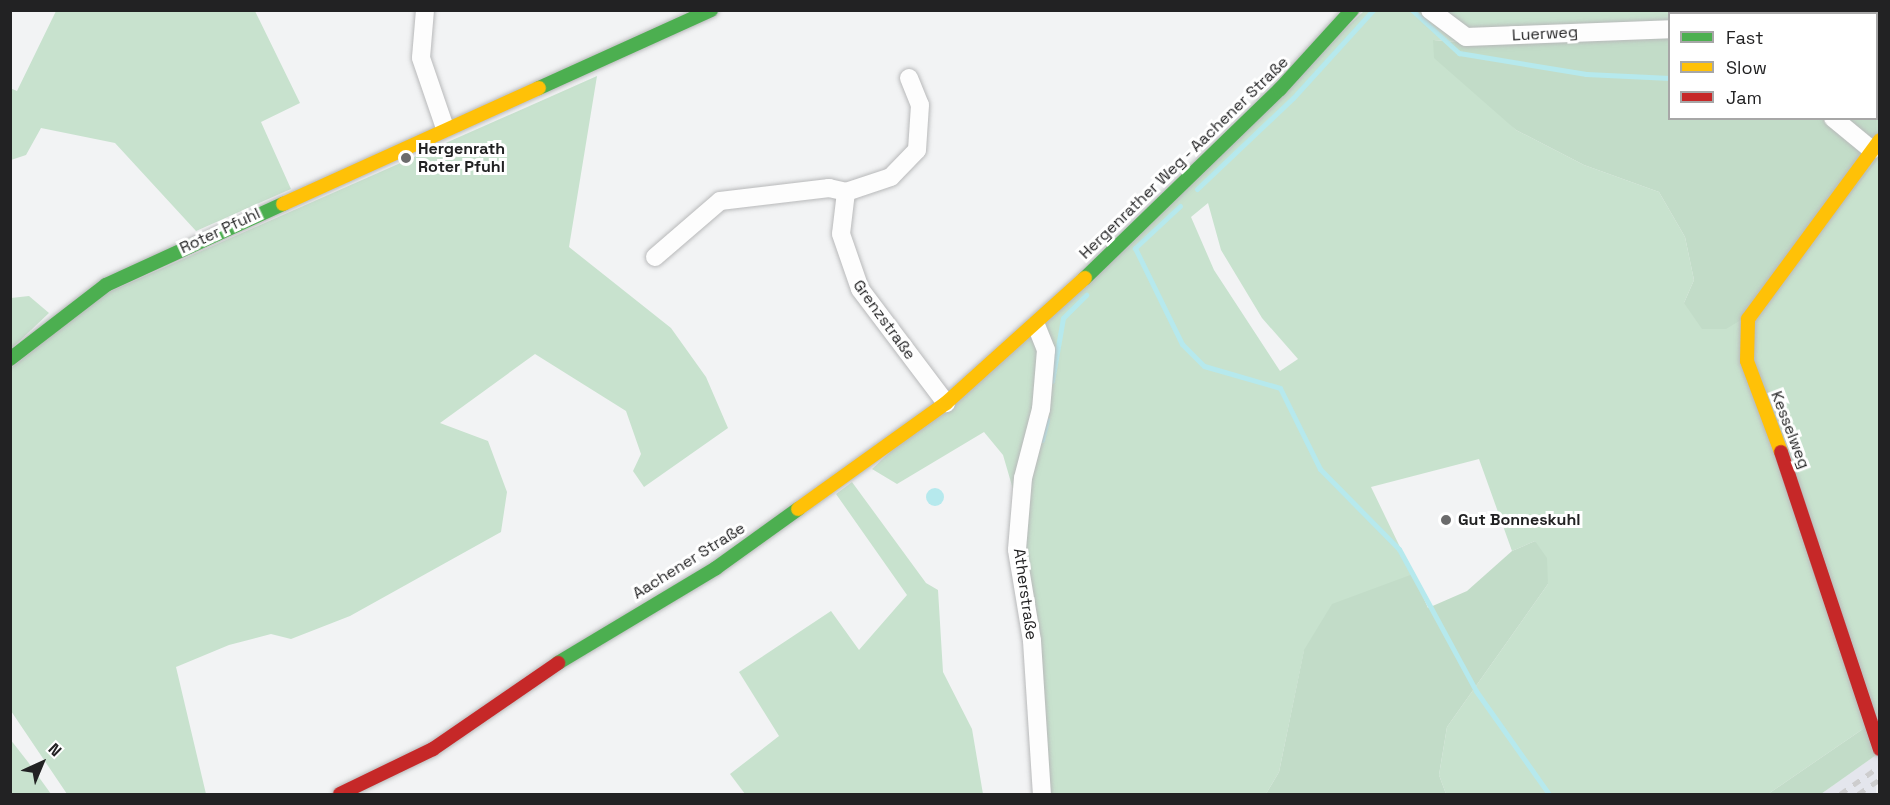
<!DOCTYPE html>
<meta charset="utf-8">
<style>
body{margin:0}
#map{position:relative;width:1890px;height:805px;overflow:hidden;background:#f2f3f4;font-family:"Space Grotesk",sans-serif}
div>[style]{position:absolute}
.built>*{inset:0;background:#e4e6ed}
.green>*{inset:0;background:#c8e2ce}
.forest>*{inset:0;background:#c2dcc8}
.water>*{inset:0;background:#b6e9ed}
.round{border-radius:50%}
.stream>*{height:5px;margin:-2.5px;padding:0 2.5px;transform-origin:2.5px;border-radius:2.5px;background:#b6e9ed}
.roads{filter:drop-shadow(0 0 2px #b8b9ba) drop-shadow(0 0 2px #b8b9ba)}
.street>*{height:18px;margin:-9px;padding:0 9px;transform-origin:9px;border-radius:9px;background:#fdfdfd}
.fast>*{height:14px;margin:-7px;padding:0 7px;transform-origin:7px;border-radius:7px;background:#4caf50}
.slow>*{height:14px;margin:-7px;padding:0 7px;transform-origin:7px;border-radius:7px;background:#ffc107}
.jam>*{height:14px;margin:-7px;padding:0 7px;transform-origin:7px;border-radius:7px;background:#c62828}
.rail>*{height:4.5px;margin-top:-2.25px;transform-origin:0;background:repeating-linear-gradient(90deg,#cdcdce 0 8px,transparent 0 16px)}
.dots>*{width:16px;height:16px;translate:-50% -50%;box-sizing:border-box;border:3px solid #fff;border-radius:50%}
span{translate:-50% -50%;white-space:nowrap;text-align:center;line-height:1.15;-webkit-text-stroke:6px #fff;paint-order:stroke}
.street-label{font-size:16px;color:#222223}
.poi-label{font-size:16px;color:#222223;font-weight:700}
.left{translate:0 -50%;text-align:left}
.frame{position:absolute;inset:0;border:12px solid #222223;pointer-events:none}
.legend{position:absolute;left:1668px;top:12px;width:210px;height:108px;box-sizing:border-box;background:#fff;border:2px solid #a7a7a7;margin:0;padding:8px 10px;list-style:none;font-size:18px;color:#222223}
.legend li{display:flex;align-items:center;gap:12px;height:30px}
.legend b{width:30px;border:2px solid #a7a7a7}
.north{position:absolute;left:12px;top:733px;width:60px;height:60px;-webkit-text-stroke:4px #fff;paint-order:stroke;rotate:44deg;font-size:16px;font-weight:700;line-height:24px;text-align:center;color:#222223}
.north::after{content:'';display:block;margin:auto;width:21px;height:27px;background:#222223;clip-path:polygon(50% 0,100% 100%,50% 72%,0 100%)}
</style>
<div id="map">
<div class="built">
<i style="clip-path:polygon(1879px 753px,1876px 794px,1821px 794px,1849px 774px)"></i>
</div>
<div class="green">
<i style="clip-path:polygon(56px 11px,255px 11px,300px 103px,261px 122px,291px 189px,196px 231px,115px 143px,41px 128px,26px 155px,11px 160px,10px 88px,17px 91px)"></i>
<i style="clip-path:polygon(evenodd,1364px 11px,1879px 11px,1879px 31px,1876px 14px,1670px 14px,1669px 33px,1473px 43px,1434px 40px,1516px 130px,1584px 165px,1659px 192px,1685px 237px,1694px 280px,1684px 303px,1879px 158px,1879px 718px,1768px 794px,1446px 794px,1439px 775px,1447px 727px,1548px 584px,1535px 541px,1512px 551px,1479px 459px,1371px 487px,1413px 574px,1304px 651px,1279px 772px,1266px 794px,1035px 794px,1015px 496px,1003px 455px,984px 432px,897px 484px,872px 469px,1364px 11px,1208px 203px,1221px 250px,1262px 318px,1298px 359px,1280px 371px,1214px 270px,1191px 217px,1208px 203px)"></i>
<i style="clip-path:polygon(597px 76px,569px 247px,671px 328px,706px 377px,728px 428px,644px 487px,633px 471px,641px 454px,626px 411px,535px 354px,440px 423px,488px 441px,507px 492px,501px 532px,350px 616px,291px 639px,271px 634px,229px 645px,176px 667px,206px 794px,67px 794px,11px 711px,11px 368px,102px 295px)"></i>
<i style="clip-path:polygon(29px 296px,49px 313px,11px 349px,11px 298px)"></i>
<i style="clip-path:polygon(852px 482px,926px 583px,938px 590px,943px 672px,972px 729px,983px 794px,745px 794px,730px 774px,779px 736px,739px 672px,831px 611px,859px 650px,907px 595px,836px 494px)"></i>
<i style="clip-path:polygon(10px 739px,28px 762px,51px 794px,11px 794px)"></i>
</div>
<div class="forest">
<i style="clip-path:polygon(1877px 30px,1879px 158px,1761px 308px,1726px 329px,1702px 329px,1684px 303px,1694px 280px,1685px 237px,1659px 192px,1584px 165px,1516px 130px,1434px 58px,1433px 40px,1473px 43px,1669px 33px,1670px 118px,1876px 118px)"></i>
<i style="clip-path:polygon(1535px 541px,1547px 558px,1548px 584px,1447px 727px,1439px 775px,1446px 794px,1266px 794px,1279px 772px,1304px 650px,1332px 604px,1413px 574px,1428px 608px,1467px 591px,1512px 551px)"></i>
<i style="clip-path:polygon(1879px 718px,1879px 753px,1821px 794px,1768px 794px)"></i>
</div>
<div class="water">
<i class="round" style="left:926px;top:488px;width:18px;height:18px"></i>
</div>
<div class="stream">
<i style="left:1412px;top:10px;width:64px;rotate:42.5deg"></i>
<i style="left:1459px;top:53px;width:129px;rotate:9.4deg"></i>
<i style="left:1586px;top:74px;width:84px;rotate:2.7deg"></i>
<i style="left:1197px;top:189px;width:132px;rotate:-43.5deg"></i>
<i style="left:1293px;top:98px;width:119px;rotate:-47.7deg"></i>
<i style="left:1180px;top:206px;width:62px;rotate:137deg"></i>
<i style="left:1135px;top:248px;width:107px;rotate:63.9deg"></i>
<i style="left:1182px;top:344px;width:31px;rotate:45deg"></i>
<i style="left:1204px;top:366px;width:79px;rotate:16.1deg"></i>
<i style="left:1280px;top:388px;width:90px;rotate:63.7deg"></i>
<i style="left:1320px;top:469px;width:112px;rotate:45.4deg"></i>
<i style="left:1399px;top:549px;width:162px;rotate:61.5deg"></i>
<i style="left:1476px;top:691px;width:126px;rotate:54.7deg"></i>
<i style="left:1052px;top:381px;width:64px;rotate:-80.1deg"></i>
<i style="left:1063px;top:318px;width:33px;rotate:-45deg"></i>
<i style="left:1042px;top:440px;width:21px;rotate:-76deg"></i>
</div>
<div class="roads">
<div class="street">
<i style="left:425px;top:10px;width:48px;rotate:94.8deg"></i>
<i style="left:421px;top:58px;width:74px;rotate:71.1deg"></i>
<i style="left:1430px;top:10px;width:45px;rotate:36.9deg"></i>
<i style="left:1466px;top:37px;width:204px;rotate:-2.2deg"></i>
<i style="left:909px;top:78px;width:29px;rotate:68deg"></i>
<i style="left:920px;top:105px;width:45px;rotate:93.8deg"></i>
<i style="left:917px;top:150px;width:37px;rotate:134deg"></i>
<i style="left:891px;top:177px;width:47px;rotate:161.6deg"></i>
<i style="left:846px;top:192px;width:42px;rotate:96.8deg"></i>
<i style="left:841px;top:234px;width:58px;rotate:70.9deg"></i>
<i style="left:860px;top:289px;width:143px;rotate:53deg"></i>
<i style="left:1833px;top:118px;width:50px;rotate:39.4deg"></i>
<i style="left:655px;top:257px;width:86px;rotate:-40.7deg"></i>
<i style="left:720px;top:201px;width:110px;rotate:-6.8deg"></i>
<i style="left:829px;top:188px;width:17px;rotate:13deg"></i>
<i style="left:1036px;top:325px;width:27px;rotate:68deg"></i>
<i style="left:1046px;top:350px;width:59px;rotate:94.8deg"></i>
<i style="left:1041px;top:409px;width:71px;rotate:104.6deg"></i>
<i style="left:1023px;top:478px;width:72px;rotate:94.8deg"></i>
<i style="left:1017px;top:550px;width:92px;rotate:80.6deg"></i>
<i style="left:1032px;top:641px;width:153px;rotate:86.3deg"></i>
</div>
<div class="fast">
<i style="left:539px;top:88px;width:189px;rotate:-24.4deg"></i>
<i style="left:1085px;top:278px;width:272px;rotate:-44.1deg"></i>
<i style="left:1280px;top:89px;width:107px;rotate:-47.7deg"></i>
<i style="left:10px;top:359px;width:121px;rotate:-37.6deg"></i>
<i style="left:106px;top:285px;width:195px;rotate:-24.6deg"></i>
<i style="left:558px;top:663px;width:184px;rotate:-31deg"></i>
<i style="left:716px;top:568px;width:101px;rotate:-35.7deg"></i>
</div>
<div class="slow">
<i style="left:283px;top:204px;width:281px;rotate:-24.4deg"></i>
<i style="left:1781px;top:452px;width:97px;rotate:-110.5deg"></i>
<i style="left:1747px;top:361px;width:42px;rotate:-88.6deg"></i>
<i style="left:1748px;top:319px;width:222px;rotate:-53.6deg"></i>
<i style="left:798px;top:509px;width:182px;rotate:-35.6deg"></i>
<i style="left:946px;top:403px;width:187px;rotate:-42deg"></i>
</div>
<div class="jam">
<i style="left:1781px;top:452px;width:313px;rotate:71.6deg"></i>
<i style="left:340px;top:794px;width:103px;rotate:-25.8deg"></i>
<i style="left:433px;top:749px;width:152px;rotate:-34.5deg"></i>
</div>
</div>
<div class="rail">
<i style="left:1840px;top:794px;width:49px;rotate:-35deg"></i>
<i style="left:1858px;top:794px;width:27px;rotate:-34deg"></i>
</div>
<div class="dots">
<i style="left:406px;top:158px;background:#6b6b6c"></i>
<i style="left:1446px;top:520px;background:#6b6b6c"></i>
</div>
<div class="street-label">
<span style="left:1545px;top:34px;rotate:-3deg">Luerweg</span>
<span style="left:1184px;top:158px;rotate:-44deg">Hergenrather Weg - Aachener Straße</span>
<span style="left:220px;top:231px;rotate:-25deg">Roter Pfuhl</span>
<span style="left:884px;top:320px;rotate:54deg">Grenzstraße</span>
<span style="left:1790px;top:430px;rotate:69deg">Kesselweg</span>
<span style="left:689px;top:561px;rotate:-32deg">Aachener Straße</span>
<span style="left:1025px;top:594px;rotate:82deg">Atherstraße</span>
</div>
<div class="poi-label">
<span class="left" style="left:418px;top:158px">Hergenrath<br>Roter Pfuhl</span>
<span class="left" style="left:1458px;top:520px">Gut Bonneskuhl</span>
</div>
<div class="frame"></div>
<ul class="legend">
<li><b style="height:8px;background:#4caf50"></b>Fast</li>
<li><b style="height:8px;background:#ffc107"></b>Slow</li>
<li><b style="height:8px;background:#c62828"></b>Jam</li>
</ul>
<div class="north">N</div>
</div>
